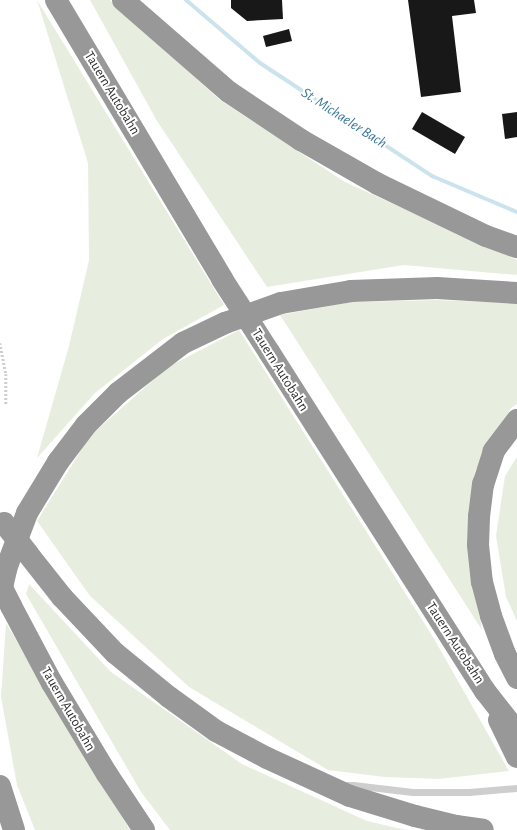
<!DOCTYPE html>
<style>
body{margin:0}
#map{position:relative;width:517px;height:830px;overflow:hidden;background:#fff;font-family:"Alegreya Sans",sans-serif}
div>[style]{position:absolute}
.green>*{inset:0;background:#e8eedf}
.stream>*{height:4px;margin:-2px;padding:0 2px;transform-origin:2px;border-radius:2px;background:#cbe3ed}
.building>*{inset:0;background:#181818}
.path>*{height:2.5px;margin-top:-1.25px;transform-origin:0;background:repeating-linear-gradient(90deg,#cecece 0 2px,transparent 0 4px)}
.service>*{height:7px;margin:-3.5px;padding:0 3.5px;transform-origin:3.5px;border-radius:3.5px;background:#cecece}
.motorway>*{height:22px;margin:-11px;padding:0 11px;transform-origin:11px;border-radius:11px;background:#989898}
.motorway-bridge>*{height:22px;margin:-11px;padding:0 11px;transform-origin:11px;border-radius:11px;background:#989898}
span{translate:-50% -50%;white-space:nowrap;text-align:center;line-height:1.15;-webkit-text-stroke:4px #fff;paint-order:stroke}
.street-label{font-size:14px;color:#313131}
.water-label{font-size:15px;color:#3c7a95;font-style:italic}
</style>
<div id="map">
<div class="green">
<i style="clip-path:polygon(37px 0,224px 305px,163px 339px,95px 393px,37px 458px,69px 346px,89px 260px,88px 163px)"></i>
<i style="clip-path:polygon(90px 0,110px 0,220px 100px,345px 182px,517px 260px,517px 275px,404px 265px,267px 287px,157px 121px)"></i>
<i style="clip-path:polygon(437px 300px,517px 303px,517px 404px,511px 408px,475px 471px,468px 537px,482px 630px,280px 315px,352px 302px)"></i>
<i style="clip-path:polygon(239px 330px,433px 637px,509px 771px,439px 779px,384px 777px,328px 770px,189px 687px,90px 596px,37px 521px,90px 436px,168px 367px)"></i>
<i style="clip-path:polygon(517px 457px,517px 621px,506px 597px,496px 536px,505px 476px)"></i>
<i style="clip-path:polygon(29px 584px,111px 672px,242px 764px,367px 821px,406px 830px,170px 830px,141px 792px,26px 594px)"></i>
<i style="clip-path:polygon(6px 623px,128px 827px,130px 830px,35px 830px,17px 785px,1px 697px)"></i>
</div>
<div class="stream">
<i style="left:186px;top:0;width:97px;rotate:40.4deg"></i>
<i style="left:260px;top:63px;width:206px;rotate:33.3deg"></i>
<i style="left:432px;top:176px;width:92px;rotate:23deg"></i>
</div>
<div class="building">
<i style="clip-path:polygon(231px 0,282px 0,283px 19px,247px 21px,231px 8px)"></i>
<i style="clip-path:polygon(408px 0,474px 0,476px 13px,452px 16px,461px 92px,421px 97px)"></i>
<i style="clip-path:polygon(289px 29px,292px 41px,266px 47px,263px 36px)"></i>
<i style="clip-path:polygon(422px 112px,465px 137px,455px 154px,412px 129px)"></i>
<i style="clip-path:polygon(517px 112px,517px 137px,505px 139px,502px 114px)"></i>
</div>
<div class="path">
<i style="left:0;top:343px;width:32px;rotate:79deg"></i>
<i style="left:6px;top:374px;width:30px;rotate:90deg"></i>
</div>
<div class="service">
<i style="left:343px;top:785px;width:10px"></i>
<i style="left:353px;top:785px;width:60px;rotate:6.7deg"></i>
<i style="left:413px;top:792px;width:56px"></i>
<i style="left:469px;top:792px;width:48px;rotate:-4.8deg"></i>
</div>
<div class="motorway">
<i style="left:56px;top:0;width:325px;rotate:59.2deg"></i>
<i style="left:123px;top:0;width:140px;rotate:41deg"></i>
<i style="left:229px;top:92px;width:87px;rotate:33.7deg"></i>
<i style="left:301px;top:140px;width:89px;rotate:29.7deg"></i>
<i style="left:378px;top:184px;width:120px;rotate:25.7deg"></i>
<i style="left:486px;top:236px;width:33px;rotate:20deg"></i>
<i style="left:269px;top:352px;width:402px;rotate:57.5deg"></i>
<i style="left:485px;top:691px;width:52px;rotate:52deg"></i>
<i style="left:517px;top:420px;width:39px;rotate:127deg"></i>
<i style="left:494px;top:451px;width:35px;rotate:108deg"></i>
<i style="left:483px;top:484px;width:33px;rotate:97deg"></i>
<i style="left:479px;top:517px;width:28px;rotate:92deg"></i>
<i style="left:478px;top:545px;width:37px;rotate:84deg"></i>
<i style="left:482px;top:582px;width:35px;rotate:75deg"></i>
<i style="left:491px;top:616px;width:40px;rotate:69.8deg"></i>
<i style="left:505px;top:654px;width:27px;rotate:63deg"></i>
<i style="left:28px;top:554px;width:55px;rotate:51.7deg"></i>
<i style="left:62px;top:597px;width:77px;rotate:46.6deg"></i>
<i style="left:115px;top:653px;width:70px;rotate:39.2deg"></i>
<i style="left:169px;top:697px;width:58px;rotate:35.9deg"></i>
<i style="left:216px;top:731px;width:58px;rotate:27.9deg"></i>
<i style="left:267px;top:758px;width:91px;rotate:24.6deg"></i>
<i style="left:350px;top:796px;width:68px;rotate:17.1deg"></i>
<i style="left:415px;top:816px;width:42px;rotate:13.7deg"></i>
<i style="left:456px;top:826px;width:27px;rotate:8deg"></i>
<i style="left:0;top:596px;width:28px;rotate:-77deg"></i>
<i style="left:6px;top:569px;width:60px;rotate:-69.4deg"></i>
<i style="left:27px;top:513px;width:60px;rotate:-58.7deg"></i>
<i style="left:58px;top:462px;width:46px;rotate:-52.9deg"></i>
<i style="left:86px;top:425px;width:45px;rotate:-45deg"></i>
<i style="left:118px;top:393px;width:82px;rotate:-37.6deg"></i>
<i style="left:183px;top:343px;width:47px;rotate:-25.5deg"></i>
<i style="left:225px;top:323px;width:59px;rotate:-19.7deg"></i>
<i style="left:281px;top:303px;width:71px;rotate:-9.7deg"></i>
<i style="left:351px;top:291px;width:86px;rotate:-2deg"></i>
<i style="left:437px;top:288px;width:80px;rotate:3.6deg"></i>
<i style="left:11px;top:606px;width:87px;rotate:62deg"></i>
<i style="left:52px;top:683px;width:106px;rotate:58.9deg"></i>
<i style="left:107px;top:774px;width:67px;rotate:56.5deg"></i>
<i style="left:499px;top:720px;width:41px;rotate:64.1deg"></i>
<i style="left:0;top:786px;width:46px;rotate:72.3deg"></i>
</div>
<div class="motorway-bridge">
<i style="left:222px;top:279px;width:87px;rotate:57.2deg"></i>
<i style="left:4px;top:523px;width:39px;rotate:52deg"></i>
<i style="left:0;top:584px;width:25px;rotate:63deg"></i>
</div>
<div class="street-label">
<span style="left:112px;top:93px;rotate:59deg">Tauern Autobahn</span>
<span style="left:280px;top:370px;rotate:58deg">Tauern Autobahn</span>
<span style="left:455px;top:643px;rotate:57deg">Tauern Autobahn</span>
<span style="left:68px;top:709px;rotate:60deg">Tauern Autobahn</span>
</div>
<div class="water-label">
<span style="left:344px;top:118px;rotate:33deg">St. Michaeler Bach</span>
</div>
</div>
